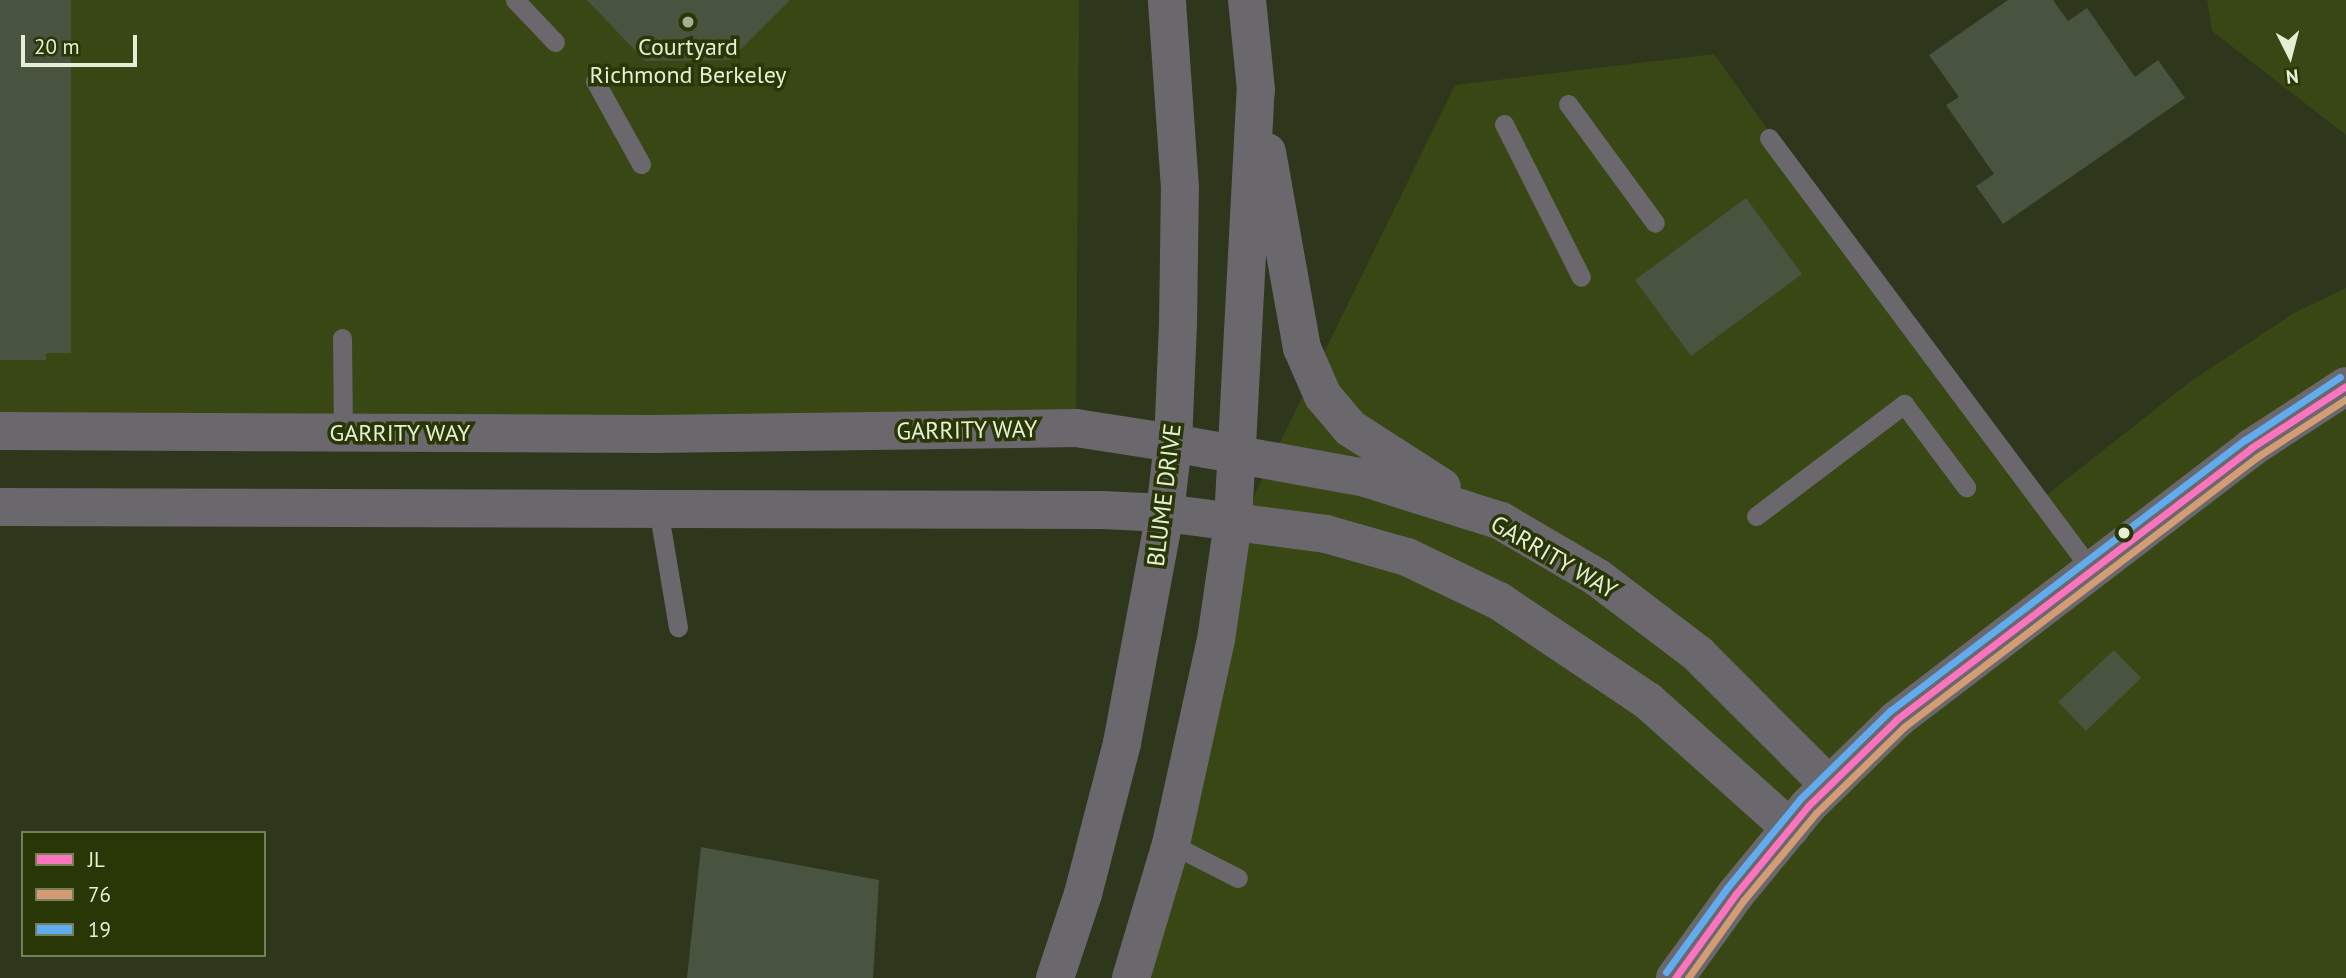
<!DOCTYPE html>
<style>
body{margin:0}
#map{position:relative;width:2346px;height:978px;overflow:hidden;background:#2e361c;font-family:"PT Sans",sans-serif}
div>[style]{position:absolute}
.built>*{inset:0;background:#394714}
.building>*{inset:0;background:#495440}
.service>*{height:19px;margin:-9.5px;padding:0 9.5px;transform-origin:9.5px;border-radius:9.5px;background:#6a676d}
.minor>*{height:38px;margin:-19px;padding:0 19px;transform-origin:19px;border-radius:19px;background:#6a676d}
.tertiary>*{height:38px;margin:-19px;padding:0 19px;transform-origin:19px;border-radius:19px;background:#6a676d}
.bus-1>*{height:7px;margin:-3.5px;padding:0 3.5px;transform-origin:3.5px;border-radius:3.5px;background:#fc73be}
.bus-2>*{height:7px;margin:-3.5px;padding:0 3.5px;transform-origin:3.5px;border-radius:3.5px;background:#d39c74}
.bus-3>*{height:7px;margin:-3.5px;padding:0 3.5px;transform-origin:3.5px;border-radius:3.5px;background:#60acee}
.dots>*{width:19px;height:19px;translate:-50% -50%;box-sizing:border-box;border:4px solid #293605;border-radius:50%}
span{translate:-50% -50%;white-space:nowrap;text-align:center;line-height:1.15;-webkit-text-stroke:7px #293605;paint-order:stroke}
.poi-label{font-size:24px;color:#e6efd5}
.street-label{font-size:24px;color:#e6efd5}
.legend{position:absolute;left:21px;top:831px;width:245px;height:126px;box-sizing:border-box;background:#293605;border:2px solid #758058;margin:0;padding:9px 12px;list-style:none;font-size:21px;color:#e6efd5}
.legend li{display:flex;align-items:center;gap:14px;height:35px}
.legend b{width:35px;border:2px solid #758058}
.north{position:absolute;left:2255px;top:21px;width:70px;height:70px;-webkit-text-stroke:5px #293605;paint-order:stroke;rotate:174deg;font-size:19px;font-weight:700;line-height:28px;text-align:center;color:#e6efd5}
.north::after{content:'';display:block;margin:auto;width:24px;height:32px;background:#e6efd5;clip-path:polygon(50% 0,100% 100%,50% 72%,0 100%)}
.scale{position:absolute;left:21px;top:35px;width:116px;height:32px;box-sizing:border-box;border:4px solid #e6efd5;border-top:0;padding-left:9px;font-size:21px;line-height:24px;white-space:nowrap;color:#e6efd5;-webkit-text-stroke:5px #293605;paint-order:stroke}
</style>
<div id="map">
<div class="built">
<i style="clip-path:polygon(0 0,1079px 0,1076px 428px,0 429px)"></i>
<i style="clip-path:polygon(2207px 0,2346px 0,2346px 135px,2212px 31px)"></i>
<i style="clip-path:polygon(1714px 54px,2034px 505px,2191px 381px,2294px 313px,2346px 288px,2346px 978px,1134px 978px,1255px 494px,1455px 85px)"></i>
</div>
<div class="building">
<i style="clip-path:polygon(0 0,71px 0,71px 353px,46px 353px,46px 360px,0 360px)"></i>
<i style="clip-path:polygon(587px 0,790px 0,730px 60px,645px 61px)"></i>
<i style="clip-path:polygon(2008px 0,2053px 0,2068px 21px,2087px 8px,2135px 77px,2158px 60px,2185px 98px,2003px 224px,1976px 186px,1994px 174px,1946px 105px,1959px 97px,1929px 55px)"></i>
<i style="clip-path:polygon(1746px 198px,1802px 274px,1691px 356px,1635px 280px)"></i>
<i style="clip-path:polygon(2114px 650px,2141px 678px,2086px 731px,2058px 702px)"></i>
<i style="clip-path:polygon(701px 847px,879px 880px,873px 978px,687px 978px)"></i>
</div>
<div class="service">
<i style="left:515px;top:0;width:58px;rotate:46.4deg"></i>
<i style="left:595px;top:81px;width:95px;rotate:61deg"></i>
<i style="left:1568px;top:104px;width:147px;rotate:53.8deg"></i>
<i style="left:1504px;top:124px;width:171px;rotate:63.3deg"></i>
<i style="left:1769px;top:138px;width:537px;rotate:53.26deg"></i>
<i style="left:342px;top:338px;width:95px;rotate:89.4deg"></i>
<i style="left:658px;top:508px;width:121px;rotate:80.5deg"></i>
<i style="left:1756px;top:516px;width:186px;rotate:-37.1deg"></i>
<i style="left:1904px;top:404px;width:104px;rotate:53.2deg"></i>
<i style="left:1171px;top:844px;width:75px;rotate:26.9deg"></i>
</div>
<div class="minor">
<i style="left:0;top:431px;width:654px;rotate:0.26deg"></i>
<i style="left:654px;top:434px;width:422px;rotate:-0.8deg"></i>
<i style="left:1076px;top:428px;width:98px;rotate:8.8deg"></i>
<i style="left:0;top:507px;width:1102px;rotate:0.16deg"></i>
<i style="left:1102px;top:510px;width:63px;rotate:2.7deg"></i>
</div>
<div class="tertiary">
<i style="left:1267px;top:152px;width:199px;rotate:79.9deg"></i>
<i style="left:1302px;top:348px;width:52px;rotate:66.4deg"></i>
<i style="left:1323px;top:396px;width:42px;rotate:49.8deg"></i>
<i style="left:1350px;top:428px;width:109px;rotate:32.7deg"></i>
<i style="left:1173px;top:443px;width:195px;rotate:10.3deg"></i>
<i style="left:1365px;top:478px;width:143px;rotate:17.5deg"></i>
<i style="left:1501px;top:521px;width:113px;rotate:30.4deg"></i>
<i style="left:1598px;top:578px;width:126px;rotate:37.2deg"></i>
<i style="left:1698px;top:654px;width:184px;rotate:45deg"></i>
<i style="left:1165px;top:513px;width:162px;rotate:7.4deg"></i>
<i style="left:1326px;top:534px;width:84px;rotate:15.9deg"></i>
<i style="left:1407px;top:557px;width:102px;rotate:25.6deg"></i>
<i style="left:1499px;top:601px;width:179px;rotate:33.9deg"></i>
<i style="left:1648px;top:701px;width:191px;rotate:41.8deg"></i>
<i style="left:1055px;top:978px;width:89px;rotate:-71.6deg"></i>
<i style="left:1083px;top:894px;width:156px;rotate:-75.5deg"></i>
<i style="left:1122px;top:743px;width:234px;rotate:-79.4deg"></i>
<i style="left:1165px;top:513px;width:70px;rotate:-83.5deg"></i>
<i style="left:1173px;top:443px;width:118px;rotate:-87.6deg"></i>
<i style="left:1178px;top:325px;width:137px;rotate:-89.2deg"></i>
<i style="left:1180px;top:188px;width:188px;rotate:-94deg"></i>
<i style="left:1131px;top:978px;width:140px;rotate:-73.4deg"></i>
<i style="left:1171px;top:844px;width:209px;rotate:-77.6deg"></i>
<i style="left:1216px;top:640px;width:119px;rotate:-81.8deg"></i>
<i style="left:1233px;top:522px;width:433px;rotate:-87deg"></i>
<i style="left:1256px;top:90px;width:90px;rotate:-95.7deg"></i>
<i style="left:1675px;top:978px;width:102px;rotate:-54.1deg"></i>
<i style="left:1735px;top:895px;width:115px;rotate:-50.6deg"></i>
<i style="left:1808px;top:806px;width:124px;rotate:-44.3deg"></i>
<i style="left:1897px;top:719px;width:446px;rotate:-37.4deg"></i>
<i style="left:2251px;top:448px;width:113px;rotate:-33.1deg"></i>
</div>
<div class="bus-1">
<i style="left:1675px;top:978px;width:102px;rotate:-54.1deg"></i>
<i style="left:1735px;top:895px;width:115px;rotate:-50.6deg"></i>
<i style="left:1808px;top:806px;width:124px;rotate:-44.3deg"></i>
<i style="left:1897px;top:719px;width:446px;rotate:-37.4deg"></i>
<i style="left:2251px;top:448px;width:113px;rotate:-33.1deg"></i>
</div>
<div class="bus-2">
<i style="left:1688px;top:978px;width:95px;rotate:-54.5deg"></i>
<i style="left:1743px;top:901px;width:114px;rotate:-50.3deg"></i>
<i style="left:1816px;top:813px;width:123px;rotate:-44.3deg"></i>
<i style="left:1904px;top:727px;width:444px;rotate:-37.4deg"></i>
<i style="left:2257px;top:457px;width:106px;rotate:-33.1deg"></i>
</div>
<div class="bus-3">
<i style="left:1666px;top:972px;width:104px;rotate:-54deg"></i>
<i style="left:1727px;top:888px;width:115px;rotate:-50.6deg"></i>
<i style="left:1800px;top:799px;width:126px;rotate:-44.4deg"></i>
<i style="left:1890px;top:711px;width:447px;rotate:-37.4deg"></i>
<i style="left:2245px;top:440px;width:114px;rotate:-33.6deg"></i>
</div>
<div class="dots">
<i style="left:688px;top:22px;background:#a6ae94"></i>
<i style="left:2124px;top:533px;background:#e6efd5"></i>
</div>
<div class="poi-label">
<span style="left:688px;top:61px">Courtyard<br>Richmond Berkeley</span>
</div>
<div class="street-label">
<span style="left:967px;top:430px;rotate:-1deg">GARRITY WAY</span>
<span style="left:400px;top:433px">GARRITY WAY</span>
<span style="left:1164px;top:495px;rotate:-83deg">BLUME DRIVE</span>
<span style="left:1554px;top:557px;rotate:30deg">GARRITY WAY</span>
</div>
<ul class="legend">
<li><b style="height:9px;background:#fc73be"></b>JL</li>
<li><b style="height:9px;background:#d39c74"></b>76</li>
<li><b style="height:9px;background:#60acee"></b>19</li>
</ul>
<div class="north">N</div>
<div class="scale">20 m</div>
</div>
